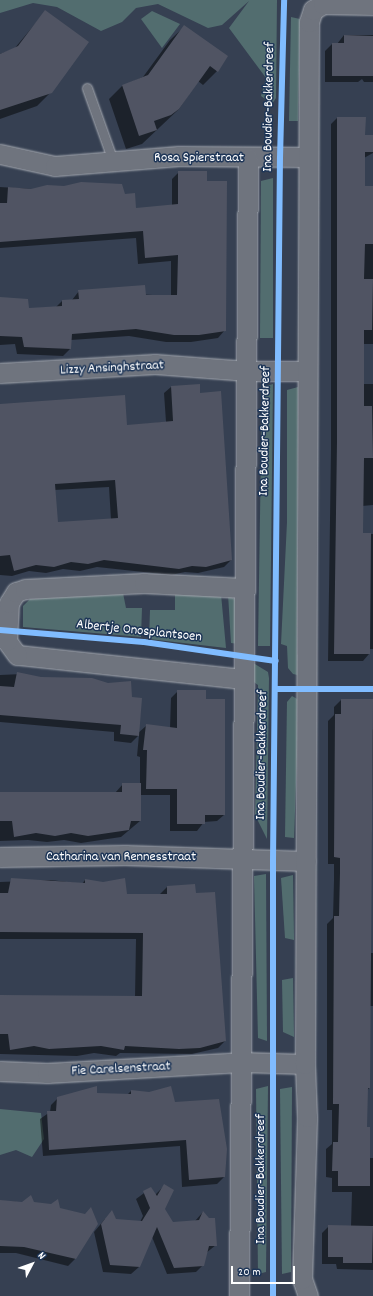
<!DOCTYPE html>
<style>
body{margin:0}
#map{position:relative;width:373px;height:1296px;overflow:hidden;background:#364052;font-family:Dekko,sans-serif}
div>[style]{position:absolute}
.green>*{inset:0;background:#526d6f}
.shadow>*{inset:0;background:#0007}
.building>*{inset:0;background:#505463}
.roads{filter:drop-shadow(0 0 1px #a5a9b1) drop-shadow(0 0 1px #a5a9b1)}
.lane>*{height:9px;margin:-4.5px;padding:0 4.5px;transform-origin:4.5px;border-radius:4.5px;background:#6f747e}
.street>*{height:19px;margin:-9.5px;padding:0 9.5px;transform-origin:9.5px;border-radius:9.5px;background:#6f747e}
.cycleway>*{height:6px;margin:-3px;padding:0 3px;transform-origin:3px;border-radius:3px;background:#80bcff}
span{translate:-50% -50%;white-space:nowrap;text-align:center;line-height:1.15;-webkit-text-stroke:3px #1d3557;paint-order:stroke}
.street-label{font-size:14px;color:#fff}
.north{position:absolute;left:12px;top:1244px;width:40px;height:40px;-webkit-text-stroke:3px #1d3557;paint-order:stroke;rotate:49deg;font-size:11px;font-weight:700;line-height:16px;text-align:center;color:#fff}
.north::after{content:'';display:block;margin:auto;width:14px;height:18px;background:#fff;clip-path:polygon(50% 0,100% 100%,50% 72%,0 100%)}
.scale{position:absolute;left:231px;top:1266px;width:64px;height:18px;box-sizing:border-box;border:2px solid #fff;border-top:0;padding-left:5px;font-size:12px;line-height:14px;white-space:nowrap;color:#fff;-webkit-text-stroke:3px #1d3557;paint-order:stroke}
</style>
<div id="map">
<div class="green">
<i style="clip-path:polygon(0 0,277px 0,276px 98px,272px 104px,261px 96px,266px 78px,229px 28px,249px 1px,222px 25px,208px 28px,158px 4px,136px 8px,122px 22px,101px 31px,57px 7px,33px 3px,0 13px)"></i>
<i style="clip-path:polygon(152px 11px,180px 24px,162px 48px,141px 19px)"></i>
<i style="clip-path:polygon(291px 17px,300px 19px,298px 121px,289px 121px)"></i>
<i style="clip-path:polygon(273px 178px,273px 338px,260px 338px,261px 181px)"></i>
<i style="clip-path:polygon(273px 384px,270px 646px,258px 646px,262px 387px)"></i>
<i style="clip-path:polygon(298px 387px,297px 654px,302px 659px,302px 676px,293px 674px,288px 668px,287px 646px,281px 644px,287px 522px,287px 390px)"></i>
<i style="clip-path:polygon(123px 593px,126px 608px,142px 608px,141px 637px,23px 627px,23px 606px,30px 599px)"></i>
<i style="clip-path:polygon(175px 594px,221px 594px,226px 648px,149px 639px,150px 610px,175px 610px)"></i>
<i style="clip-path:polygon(228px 594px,239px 603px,239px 644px,231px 643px)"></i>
<i style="clip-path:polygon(253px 663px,268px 672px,269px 678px,267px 839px,255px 815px,258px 685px,251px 680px)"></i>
<i style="clip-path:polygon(292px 696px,299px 700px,294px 838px,285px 837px,287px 702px)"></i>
<i style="clip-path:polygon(266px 874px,267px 1041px,258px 1038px,254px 876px)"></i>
<i style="clip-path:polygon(293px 875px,294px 940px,285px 938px,281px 878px)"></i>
<i style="clip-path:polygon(293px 978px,294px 1037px,283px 1032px,282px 980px)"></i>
<i style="clip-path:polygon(268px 1086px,266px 1272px,258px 1274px,256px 1089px)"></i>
<i style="clip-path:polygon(292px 1087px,291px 1272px,282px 1274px,280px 1089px)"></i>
<i style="clip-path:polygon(0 1109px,41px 1113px,44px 1139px,32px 1157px,16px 1150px,0 1155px)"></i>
</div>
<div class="shadow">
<i style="clip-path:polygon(45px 12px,51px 92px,37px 106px,0 119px,0 54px,14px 49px)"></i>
<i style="clip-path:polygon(184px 27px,217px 71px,203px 85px,198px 81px,179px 109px,142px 144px,126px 149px,109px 99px,122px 86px,143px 77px,170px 40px)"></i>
<i style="clip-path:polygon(344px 35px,373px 35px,373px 82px,364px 82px,362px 79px,358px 82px,325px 82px,325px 51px,332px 44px,337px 44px)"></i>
<i style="clip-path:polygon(337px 118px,364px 136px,373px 136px,373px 153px,364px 158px,364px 187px,373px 221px,373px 344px,363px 344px,363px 384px,373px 384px,373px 505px,362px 506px,362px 534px,373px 534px,373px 649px,369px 649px,369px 654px,363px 661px,328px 661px,331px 448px,331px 124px)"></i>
<i style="clip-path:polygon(179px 172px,206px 182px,225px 330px,218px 338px,191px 342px,166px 342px,129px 336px,71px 340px,70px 349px,63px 356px,17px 354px,15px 344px,0 345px,0 298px,28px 309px,56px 307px,62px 301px,72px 300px,79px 291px,171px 296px,171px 261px,138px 264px,136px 238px,0 248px,0 187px,124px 195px,135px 209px,172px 206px,172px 179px)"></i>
<i style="clip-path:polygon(evenodd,171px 387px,199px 394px,231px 560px,224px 567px,198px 573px,185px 572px,171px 575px,97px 567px,80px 571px,63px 569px,46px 573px,29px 571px,12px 576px,0 575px,0 405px,126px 426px,166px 422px,164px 393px,171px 387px,109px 487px,111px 520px,57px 523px,54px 490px,109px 487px)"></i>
<i style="clip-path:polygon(22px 674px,131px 698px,138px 733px,146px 726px,170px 728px,171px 698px,178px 691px,205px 700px,224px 815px,217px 821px,204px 822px,197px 831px,170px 831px,170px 795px,140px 795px,140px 821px,121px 837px,81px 843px,64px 840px,47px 842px,28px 840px,0 841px,0 792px,115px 793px,123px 784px,140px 784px,140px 757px,137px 756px,139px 735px,131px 743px,114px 741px,114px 732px,0 722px,0 675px)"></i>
<i style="clip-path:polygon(341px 700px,373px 730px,370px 953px,373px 953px,373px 1006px,370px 1006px,369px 1088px,367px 1091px,366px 1128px,369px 1158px,373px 1158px,373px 1270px,337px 1269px,336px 1264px,322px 1264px,322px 1233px,329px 1226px,351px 1226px,352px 1192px,332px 1192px,332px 1178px,326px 1177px,326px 1149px,332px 1144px,332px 1110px,327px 1110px,327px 924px,333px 918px,334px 880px,334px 864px,328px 864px,328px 721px,334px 715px,334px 707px)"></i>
<i style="clip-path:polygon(51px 880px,82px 884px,85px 880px,127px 895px,160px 894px,167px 887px,225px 1041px,218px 1048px,192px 1054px,120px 1053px,116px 1056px,94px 1053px,77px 1056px,0 1054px,0 996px,135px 997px,136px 939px,0 939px,0 882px)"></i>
<i style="clip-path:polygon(131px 1091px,174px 1103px,224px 1177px,217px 1184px,182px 1187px,180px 1146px,43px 1156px,40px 1119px,50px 1112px,51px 1105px,58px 1098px,96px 1094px,127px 1095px)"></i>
<i style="clip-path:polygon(164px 1186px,164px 1209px,172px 1223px,195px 1221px,203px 1212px,216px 1245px,206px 1253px,203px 1265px,196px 1272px,167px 1274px,152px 1237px,139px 1267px,131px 1274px,103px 1272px,94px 1232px,105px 1219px,140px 1222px,143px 1216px,136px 1199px,151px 1188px,155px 1195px)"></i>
<i style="clip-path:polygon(0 1201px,34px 1203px,85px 1215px,75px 1259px,68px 1266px,16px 1253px,0 1253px)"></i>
</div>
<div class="building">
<i style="clip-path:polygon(45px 10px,89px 42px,52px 93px,0 110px,0 54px,18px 46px)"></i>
<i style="clip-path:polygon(184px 25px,228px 56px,218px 72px,210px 66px,179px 109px,171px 115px,154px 121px,157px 130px,139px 136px,122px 85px,148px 75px)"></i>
<i style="clip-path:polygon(344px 35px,373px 36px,373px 76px,332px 76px,332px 43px,344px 43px)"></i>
<i style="clip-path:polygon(337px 117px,366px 117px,365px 135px,373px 135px,373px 152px,365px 152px,365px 186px,373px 186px,373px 244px,365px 244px,364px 279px,373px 279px,372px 330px,364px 330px,364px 406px,372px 406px,373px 458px,364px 458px,363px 533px,371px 533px,370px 654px,334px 654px,337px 441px)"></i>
<i style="clip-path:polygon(178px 171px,207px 171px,207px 181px,227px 181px,226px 331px,199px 335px,174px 335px,136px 329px,72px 334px,71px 349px,24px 347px,22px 337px,0 336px,0 297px,28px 299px,29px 308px,62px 306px,62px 300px,79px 299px,78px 290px,92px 289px,145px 285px,146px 295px,177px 295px,178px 255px,145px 258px,143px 231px,0 242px,0 203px,7px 203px,8px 187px,31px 189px,47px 185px,64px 186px,81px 182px,122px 184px,125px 194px,135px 193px,136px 208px,178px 204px)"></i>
<i style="clip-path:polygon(evenodd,200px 384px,200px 393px,221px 391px,232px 560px,206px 567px,192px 566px,179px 569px,104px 560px,88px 564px,71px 562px,54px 567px,36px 565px,14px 571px,10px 555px,0 556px,0 404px,125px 395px,127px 425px,173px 421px,171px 386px,200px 384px,115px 480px,118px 518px,58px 522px,55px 484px,115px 480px)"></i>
<i style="clip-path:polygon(17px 672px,41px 677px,92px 678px,108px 683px,131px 681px,132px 697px,142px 698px,139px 736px,120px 734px,121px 725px,0 715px,0 686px,14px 687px)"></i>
<i style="clip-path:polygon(177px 690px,206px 690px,206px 699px,225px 699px,225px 815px,205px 815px,205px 824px,177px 824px,177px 789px,146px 789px,147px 750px,143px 750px,146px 724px,177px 728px)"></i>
<i style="clip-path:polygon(341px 699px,373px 699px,370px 1088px,368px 1088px,367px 1127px,370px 1127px,370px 1186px,338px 1186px,338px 1171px,332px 1171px,333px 1142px,338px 1142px,339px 1104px,333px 1104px,334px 916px,339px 916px,340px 872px,340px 858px,334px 857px,335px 714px,341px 714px)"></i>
<i style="clip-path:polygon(122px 783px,141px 783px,141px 821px,131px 821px,129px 830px,88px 836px,71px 833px,55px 836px,36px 833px,14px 837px,12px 821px,0 821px,0 792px,122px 792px)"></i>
<i style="clip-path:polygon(11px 878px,85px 883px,85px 879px,103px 882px,125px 878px,127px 894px,167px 894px,167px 886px,195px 884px,196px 893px,215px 892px,226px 1041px,200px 1048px,179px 1049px,125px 1046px,124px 1050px,101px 1046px,49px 1049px,34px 1046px,10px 1050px,8px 1034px,0 1034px,0 995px,142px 996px,143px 933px,0 932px,0 893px,8px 893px)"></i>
<i style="clip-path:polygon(97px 1086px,97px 1093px,131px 1094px,131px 1090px,149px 1092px,171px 1086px,175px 1102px,219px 1099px,227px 1149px,225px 1177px,189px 1180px,186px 1140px,49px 1150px,47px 1111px,56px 1111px,57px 1097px)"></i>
<i style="clip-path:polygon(164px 1184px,174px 1190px,165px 1209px,173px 1222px,199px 1220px,203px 1211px,209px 1218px,215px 1218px,217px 1246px,209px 1246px,204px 1266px,174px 1268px,157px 1227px,140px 1267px,110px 1265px,101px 1224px,112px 1210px,116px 1219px,142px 1221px,150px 1208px,143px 1191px,151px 1187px,157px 1196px)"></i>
<i style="clip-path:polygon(31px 1195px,34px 1202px,51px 1204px,58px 1199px,60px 1208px,85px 1214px,91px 1207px,98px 1224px,76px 1259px,24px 1247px,0 1246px,0 1200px,22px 1202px)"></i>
<i style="clip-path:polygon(328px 1225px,373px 1226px,372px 1263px,343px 1263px,343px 1257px,328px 1257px)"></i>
</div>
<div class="roads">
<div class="lane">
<i style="left:87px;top:88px;width:77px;rotate:70.4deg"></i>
</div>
<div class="street">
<i style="left:0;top:154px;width:56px;rotate:12.3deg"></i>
<i style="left:55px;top:166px;width:124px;rotate:-4.6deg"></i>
<i style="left:179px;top:156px;width:129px;rotate:0.4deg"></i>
<i style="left:0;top:373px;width:155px;rotate:-3.3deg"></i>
<i style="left:155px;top:364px;width:93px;rotate:4.3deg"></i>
<i style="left:248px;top:371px;width:59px"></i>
<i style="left:243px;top:679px;width:227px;rotate:-173.9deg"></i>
<i style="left:17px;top:655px;width:17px;rotate:-126deg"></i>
<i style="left:7px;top:641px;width:38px;rotate:-87deg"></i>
<i style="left:9px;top:603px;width:13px;rotate:-58deg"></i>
<i style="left:16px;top:592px;width:9px;rotate:-18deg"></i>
<i style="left:25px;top:589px;width:119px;rotate:-2.9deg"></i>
<i style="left:144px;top:583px;width:100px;rotate:2.9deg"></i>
<i style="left:0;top:857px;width:125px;rotate:-0.9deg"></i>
<i style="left:125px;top:855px;width:181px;rotate:1.9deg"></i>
<i style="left:0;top:1071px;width:47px;rotate:2.4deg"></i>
<i style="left:47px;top:1073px;width:195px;rotate:-3.2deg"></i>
<i style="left:242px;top:1062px;width:63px;rotate:1.8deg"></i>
<i style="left:239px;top:1296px;width:1138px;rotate:-89.55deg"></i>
<i style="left:308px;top:1296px;width:18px;rotate:-109deg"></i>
<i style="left:302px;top:1279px;width:162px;rotate:-88.2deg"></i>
<i style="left:307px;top:1117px;width:53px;rotate:-92.2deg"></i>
<i style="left:305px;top:1064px;width:1042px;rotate:-89.78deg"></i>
<i style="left:309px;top:22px;width:13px;rotate:-72deg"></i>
<i style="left:313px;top:10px;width:12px;rotate:-31deg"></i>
<i style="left:323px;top:4px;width:50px;rotate:1.1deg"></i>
</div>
</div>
<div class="cycleway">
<i style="left:0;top:630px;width:144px;rotate:4.8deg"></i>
<i style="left:144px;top:642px;width:133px;rotate:8.2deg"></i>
<i style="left:276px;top:689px;width:97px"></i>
<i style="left:273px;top:1296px;width:436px;rotate:-90deg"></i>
<i style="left:273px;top:860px;width:702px;rotate:-89.43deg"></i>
<i style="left:280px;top:158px;width:158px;rotate:-88.5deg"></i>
</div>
<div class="street-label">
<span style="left:269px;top:107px;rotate:-89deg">Ina Boudier-Bakkerdreef</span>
<span style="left:199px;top:158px">Rosa Spierstraat</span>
<span style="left:112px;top:368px;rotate:-3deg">Lizzy Ansinghstraat</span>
<span style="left:265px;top:431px;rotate:-89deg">Ina Boudier-Bakkerdreef</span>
<span style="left:139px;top:631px;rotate:6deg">Albertje Onosplantsoen</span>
<span style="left:262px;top:755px;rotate:-89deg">Ina Boudier-Bakkerdreef</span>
<span style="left:121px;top:857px">Catharina van Rennesstraat</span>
<span style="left:121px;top:1069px;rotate:-3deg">Fie Carelsenstraat</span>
<span style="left:261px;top:1179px;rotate:-90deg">Ina Boudier-Bakkerdreef</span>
</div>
<div class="north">N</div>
<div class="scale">20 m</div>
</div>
